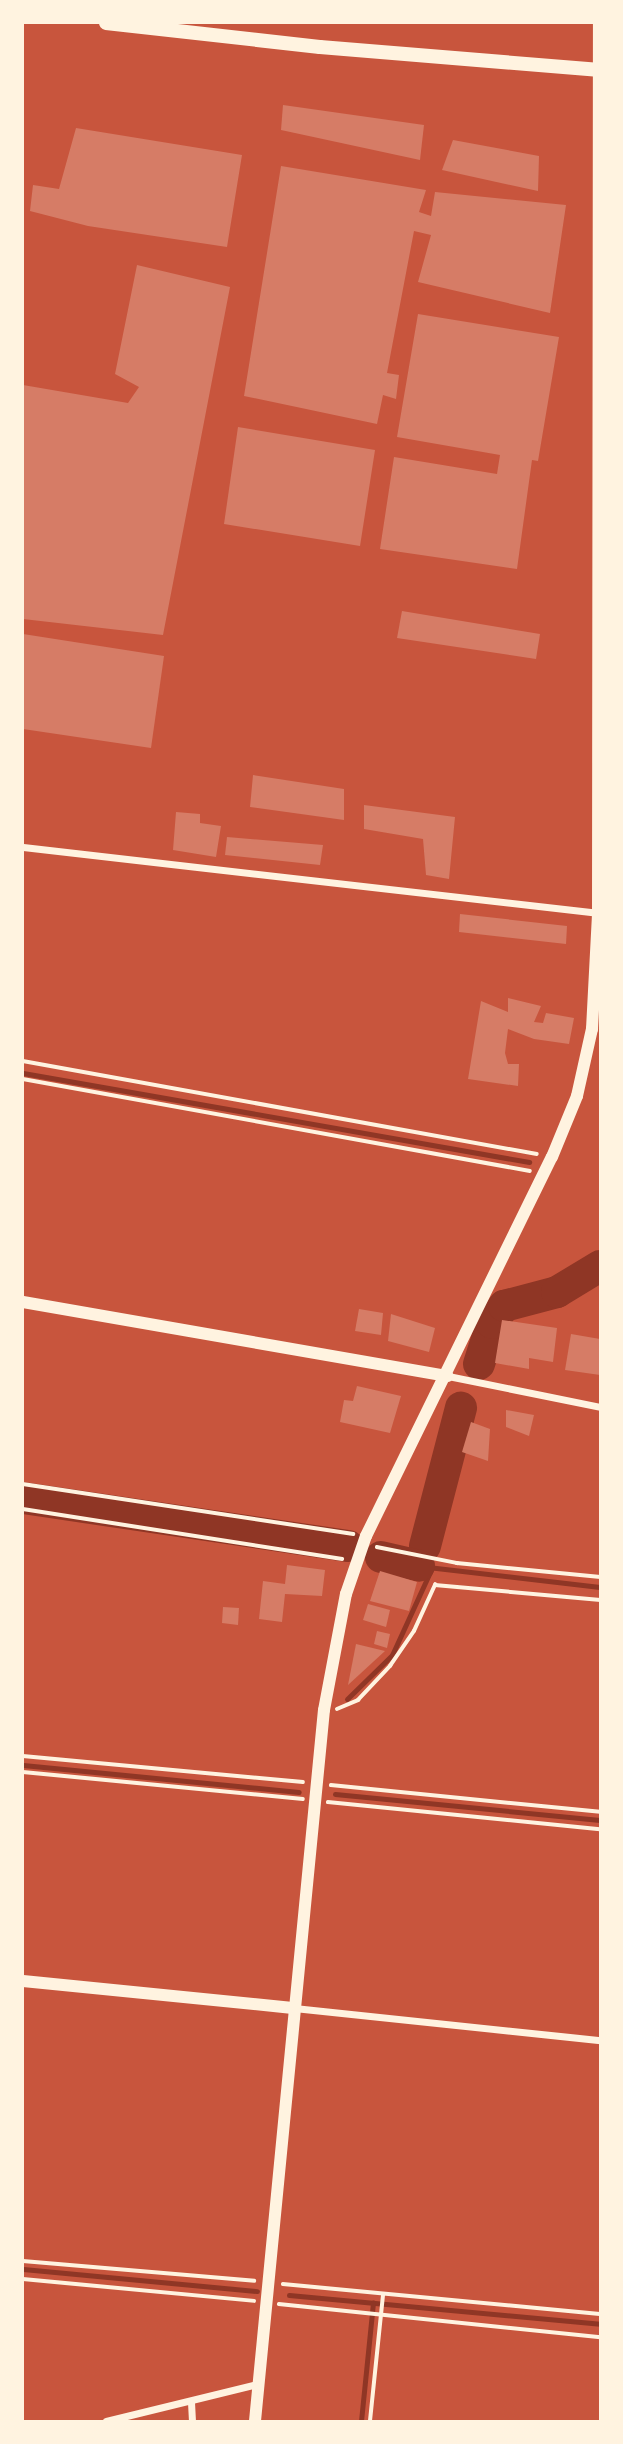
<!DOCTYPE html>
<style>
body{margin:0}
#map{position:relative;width:623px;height:2444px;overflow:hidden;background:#c8553d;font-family:"Titillium Web",sans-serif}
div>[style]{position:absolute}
.stream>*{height:5px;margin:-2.5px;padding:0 2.5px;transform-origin:2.5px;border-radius:2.5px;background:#8f3625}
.river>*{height:32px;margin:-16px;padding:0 16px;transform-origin:16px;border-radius:16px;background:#8f3625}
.building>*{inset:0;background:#d67c66}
.path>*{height:3.5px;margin:-1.75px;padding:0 1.75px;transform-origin:1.75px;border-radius:1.75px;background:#fff3e0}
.minor>*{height:7px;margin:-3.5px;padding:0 3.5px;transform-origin:3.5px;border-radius:3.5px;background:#fff3e0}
.tertiary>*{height:12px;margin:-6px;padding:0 6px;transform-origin:6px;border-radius:6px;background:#fff3e0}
.secondary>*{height:14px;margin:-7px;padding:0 7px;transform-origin:7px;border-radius:7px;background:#fff3e0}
span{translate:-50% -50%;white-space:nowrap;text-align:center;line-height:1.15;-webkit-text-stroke:6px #fff3e0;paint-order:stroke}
.frame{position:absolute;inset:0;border:24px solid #fff3e0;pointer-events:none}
</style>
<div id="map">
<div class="stream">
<i style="left:23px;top:1073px;width:514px;rotate:9.98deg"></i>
<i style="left:419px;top:1566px;width:182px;rotate:6.6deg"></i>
<i style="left:347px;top:1699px;width:63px;rotate:-44.4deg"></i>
<i style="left:392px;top:1655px;width:94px;rotate:-65.4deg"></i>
<i style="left:23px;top:1765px;width:277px;rotate:5.6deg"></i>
<i style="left:335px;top:1794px;width:266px;rotate:5.6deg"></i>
<i style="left:23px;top:2269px;width:235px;rotate:5.4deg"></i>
<i style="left:289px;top:2295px;width:312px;rotate:5.3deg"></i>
<i style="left:361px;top:2421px;width:119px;rotate:-84.2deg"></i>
</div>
<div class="river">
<i style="left:479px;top:1364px;width:43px;rotate:-72.4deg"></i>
<i style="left:492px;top:1323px;width:21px;rotate:-55deg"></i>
<i style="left:504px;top:1306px;width:55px;rotate:-14.8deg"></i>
<i style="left:557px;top:1292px;width:50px;rotate:-31.2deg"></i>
<i style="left:23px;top:1498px;width:329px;rotate:8.4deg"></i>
<i style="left:425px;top:1546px;width:143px;rotate:-75.4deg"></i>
<i style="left:381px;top:1557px;width:39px;rotate:13deg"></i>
</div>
<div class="building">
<i style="clip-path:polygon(283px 105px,424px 125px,420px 160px,281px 130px)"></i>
<i style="clip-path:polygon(76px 128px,242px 155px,227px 247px,88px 226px,30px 211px,33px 185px,59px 189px)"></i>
<i style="clip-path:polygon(453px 140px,539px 156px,538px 191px,442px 170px)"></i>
<i style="clip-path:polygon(281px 166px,426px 190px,419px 212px,431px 216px,435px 192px,566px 205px,550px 313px,418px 282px,431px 235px,414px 231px,387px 373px,399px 375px,396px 399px,383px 395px,377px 424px,244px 396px)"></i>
<i style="clip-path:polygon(137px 265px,230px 287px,163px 635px,23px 619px,23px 385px,128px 403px,139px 387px,115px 374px)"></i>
<i style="clip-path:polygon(418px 314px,559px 337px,538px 461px,532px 460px,517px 569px,380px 549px,394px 457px,497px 474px,500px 455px,397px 437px)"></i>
<i style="clip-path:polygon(238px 427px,375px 450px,360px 546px,224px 524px)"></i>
<i style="clip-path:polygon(402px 611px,540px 634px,536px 659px,397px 638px)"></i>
<i style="clip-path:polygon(23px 634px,164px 656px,151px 748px,23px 729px)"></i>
<i style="clip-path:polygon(253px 775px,344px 789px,344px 820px,250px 807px)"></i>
<i style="clip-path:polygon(364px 805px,455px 817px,449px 879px,426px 875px,423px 839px,364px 829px)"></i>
<i style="clip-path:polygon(176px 812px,200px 814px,200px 823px,221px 826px,216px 857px,173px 850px)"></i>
<i style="clip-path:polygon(227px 837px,323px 845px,320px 865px,225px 855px)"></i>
<i style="clip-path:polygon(460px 914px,567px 926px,566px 944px,459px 932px)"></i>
<i style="clip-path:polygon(508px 998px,541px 1006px,534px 1022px,543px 1023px,546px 1013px,574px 1018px,569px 1044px,534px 1039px,508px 1029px,505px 1053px,508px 1064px,519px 1064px,518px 1086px,468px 1079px,481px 1001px,508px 1012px)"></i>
<i style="clip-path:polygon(359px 1309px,383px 1313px,381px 1335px,355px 1331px)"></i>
<i style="clip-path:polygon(391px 1314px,435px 1328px,429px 1352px,388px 1341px)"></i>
<i style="clip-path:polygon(502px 1320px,557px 1328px,553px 1362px,529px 1358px,529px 1369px,495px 1363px)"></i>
<i style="clip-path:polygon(571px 1334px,600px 1339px,600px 1375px,565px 1370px)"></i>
<i style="clip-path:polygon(357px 1386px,401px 1396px,390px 1433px,340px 1422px,344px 1400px,353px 1401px)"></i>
<i style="clip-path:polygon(506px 1410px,534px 1415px,529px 1436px,506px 1427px)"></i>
<i style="clip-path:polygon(471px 1422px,490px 1429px,488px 1461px,462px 1452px)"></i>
<i style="clip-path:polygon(287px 1565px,325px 1570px,322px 1596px,285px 1594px,282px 1622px,259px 1619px,263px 1581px,285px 1584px)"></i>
<i style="clip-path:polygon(380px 1571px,417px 1582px,409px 1611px,370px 1601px)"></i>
<i style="clip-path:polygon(368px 1604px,390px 1610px,386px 1627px,363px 1620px)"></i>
<i style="clip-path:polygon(223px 1607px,239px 1608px,238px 1625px,222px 1623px)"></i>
<i style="clip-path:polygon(377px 1631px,390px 1634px,387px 1648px,374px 1644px)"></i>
<i style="clip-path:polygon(356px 1644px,385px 1651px,348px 1685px)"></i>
</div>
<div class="path">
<i style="left:23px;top:1061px;width:522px;rotate:10.26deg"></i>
<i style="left:23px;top:1079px;width:515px;rotate:10.28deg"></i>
<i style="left:23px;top:1484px;width:334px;rotate:8.6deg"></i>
<i style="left:23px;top:1509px;width:323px;rotate:8.9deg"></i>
<i style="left:377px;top:1547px;width:82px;rotate:11.3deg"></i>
<i style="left:457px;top:1563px;width:144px;rotate:5.6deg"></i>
<i style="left:337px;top:1709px;width:23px;rotate:-23deg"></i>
<i style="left:358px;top:1700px;width:47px;rotate:-46.7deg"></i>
<i style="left:390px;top:1666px;width:42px;rotate:-55.6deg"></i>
<i style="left:414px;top:1631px;width:51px;rotate:-65.5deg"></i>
<i style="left:435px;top:1585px;width:166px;rotate:5.2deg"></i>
<i style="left:23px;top:1756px;width:281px;rotate:5.3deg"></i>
<i style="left:23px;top:1772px;width:281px;rotate:5.5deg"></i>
<i style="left:331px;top:1785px;width:270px;rotate:5.7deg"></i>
<i style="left:328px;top:1802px;width:273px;rotate:5.7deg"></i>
<i style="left:23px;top:2261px;width:232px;rotate:4.9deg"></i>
<i style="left:23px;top:2279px;width:232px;rotate:5.4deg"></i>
<i style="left:283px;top:2284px;width:318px;rotate:5.4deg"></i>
<i style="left:279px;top:2304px;width:323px;rotate:5.9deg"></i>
<i style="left:370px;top:2421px;width:127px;rotate:-84.1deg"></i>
</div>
<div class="minor">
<i style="left:23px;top:847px;width:580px;rotate:6.54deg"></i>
<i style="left:448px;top:1376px;width:155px;rotate:11.5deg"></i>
<i style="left:294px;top:2008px;width:308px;rotate:6deg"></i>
<i style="left:191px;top:2402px;width:19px;rotate:87deg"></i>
<i style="left:106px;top:2421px;width:155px;rotate:-13.8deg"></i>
</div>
<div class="tertiary">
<i style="left:23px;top:1302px;width:431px;rotate:9.9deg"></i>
<i style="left:23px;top:1981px;width:271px;rotate:5.7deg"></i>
<i style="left:255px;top:2421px;width:714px;rotate:-84.46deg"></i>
<i style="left:324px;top:1710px;width:118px;rotate:-79.3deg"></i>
<i style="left:346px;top:1594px;width:61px;rotate:-71deg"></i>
<i style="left:366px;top:1536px;width:422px;rotate:-63.9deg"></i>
<i style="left:552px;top:1157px;width:66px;rotate:-67.7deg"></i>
<i style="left:577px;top:1096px;width:69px;rotate:-77.4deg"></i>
<i style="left:592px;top:1029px;width:116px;rotate:-87deg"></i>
<i style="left:598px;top:913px;width:890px;rotate:-89.94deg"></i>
</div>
<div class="secondary">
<i style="left:106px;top:23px;width:215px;rotate:6.4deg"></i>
<i style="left:320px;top:47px;width:281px;rotate:4.7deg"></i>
</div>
<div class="frame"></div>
</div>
